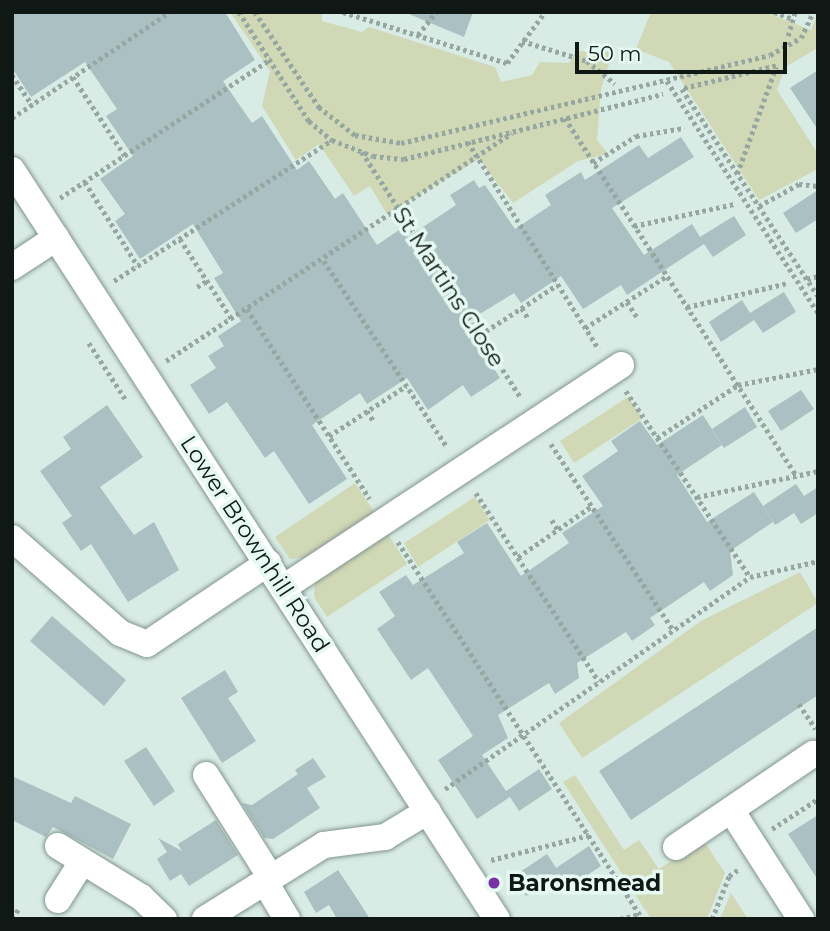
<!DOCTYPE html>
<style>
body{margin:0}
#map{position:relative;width:830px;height:931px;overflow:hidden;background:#d8ece5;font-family:Montserrat,sans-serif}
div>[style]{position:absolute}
.green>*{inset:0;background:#d0d8b6}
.building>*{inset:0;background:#abc0c2}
.path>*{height:4.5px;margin-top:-2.25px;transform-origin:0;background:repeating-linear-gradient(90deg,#96a6a0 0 3.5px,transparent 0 7px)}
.roads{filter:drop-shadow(0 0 2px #82958e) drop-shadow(0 0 2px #82958e)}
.minor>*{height:26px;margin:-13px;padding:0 13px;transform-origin:13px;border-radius:13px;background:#fff}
.dots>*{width:19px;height:19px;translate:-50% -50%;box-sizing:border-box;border:4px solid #e5f9f2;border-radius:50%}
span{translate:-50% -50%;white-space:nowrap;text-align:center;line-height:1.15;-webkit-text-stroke:7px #e5f9f2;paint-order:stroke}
.street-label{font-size:23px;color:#101815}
.poi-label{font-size:23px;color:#101815;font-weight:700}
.left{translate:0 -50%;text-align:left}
.frame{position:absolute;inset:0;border:14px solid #101815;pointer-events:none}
.scale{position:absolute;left:575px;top:42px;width:212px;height:32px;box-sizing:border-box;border:4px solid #101815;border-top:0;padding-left:9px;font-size:21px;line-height:24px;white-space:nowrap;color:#101815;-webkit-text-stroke:5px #e5f9f2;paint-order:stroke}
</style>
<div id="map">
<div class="green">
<i style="clip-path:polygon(230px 12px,322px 12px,322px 21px,362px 32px,369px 27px,495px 67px,501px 82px,532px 75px,540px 62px,569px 63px,576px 51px,613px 52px,601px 89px,597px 140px,608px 154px,578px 161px,513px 203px,479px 159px,387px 214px,370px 186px,354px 196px,319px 144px,296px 160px,262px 106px,270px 71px)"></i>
<i style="clip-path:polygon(651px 12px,765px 12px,811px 30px,818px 12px,818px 48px,785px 67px,777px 90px,818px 154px,818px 169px,759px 200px,669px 62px,636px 49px)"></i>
<i style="clip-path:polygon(628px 397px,643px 418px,574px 463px,560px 441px)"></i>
<i style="clip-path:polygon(355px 483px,375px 513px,309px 557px,290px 559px,275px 537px)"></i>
<i style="clip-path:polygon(475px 497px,490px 520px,418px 567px,404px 543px)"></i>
<i style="clip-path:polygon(388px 534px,407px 564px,327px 617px,314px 597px,315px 583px)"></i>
<i style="clip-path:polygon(800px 572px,818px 603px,582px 758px,559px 723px,701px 621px)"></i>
<i style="clip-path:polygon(575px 775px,624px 850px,639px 840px,659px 869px,703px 840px,725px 873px,707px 919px,651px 919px,563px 782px)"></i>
<i style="clip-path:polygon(731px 893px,748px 919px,720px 919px)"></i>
</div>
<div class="building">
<i style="clip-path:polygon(12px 12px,225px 12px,255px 60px,223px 81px,252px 123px,262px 116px,297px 170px,309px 161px,335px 199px,343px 193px,377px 245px,402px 228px,408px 237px,456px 205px,450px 195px,474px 180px,479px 188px,485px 185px,515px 229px,551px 205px,545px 195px,581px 172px,585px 180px,639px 145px,648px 158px,681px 137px,694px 157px,612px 208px,644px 255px,692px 224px,700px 237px,734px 216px,746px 235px,713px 257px,704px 244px,627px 295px,621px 285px,583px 309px,561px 276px,521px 303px,514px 293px,465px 323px,500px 378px,471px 397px,463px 385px,428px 410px,407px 378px,367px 404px,360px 393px,312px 425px,347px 479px,309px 504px,274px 451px,265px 458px,227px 402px,209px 414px,190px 385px,216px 368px,208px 356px,224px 346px,218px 336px,241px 321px,214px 278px,223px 273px,193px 224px,140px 259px,115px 221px,125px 214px,100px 179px,133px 156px,106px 116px,117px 109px,85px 62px,31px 97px,12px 68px)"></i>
<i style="clip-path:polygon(404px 12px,473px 12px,464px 37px)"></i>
<i style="clip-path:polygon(818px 70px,818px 130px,790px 88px)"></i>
<i style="clip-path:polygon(818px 190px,818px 219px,796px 233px,783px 213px)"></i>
<i style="clip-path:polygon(784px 292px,796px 312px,763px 333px,754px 320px,721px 342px,709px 322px,742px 300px,750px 313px)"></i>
<i style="clip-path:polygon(801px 390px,814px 409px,781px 431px,768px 411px)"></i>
<i style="clip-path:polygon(107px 405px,143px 457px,100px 487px,134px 535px,154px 522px,179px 570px,128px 602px,91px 544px,81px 551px,62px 523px,72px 516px,40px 471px,71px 449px,63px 437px)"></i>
<i style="clip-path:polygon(745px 407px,757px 427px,724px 448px,712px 429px)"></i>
<i style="clip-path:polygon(703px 415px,722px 445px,677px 475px,707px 522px,754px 492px,773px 522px,730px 551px,733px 575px,710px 591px,704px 582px,650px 618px,655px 625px,632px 641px,626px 632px,577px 663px,579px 678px,555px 694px,549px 683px,498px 715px,508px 738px,482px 755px,506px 791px,539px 769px,552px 789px,519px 811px,510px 797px,477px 819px,438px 760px,473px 736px,428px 668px,411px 680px,377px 629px,395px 616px,379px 592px,406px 575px,413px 585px,464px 553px,457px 542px,487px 523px,521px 576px,569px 543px,562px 533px,603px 506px,582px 476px,618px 451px,611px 441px,640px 421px,657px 445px)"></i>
<i style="clip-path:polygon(796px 484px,804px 496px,818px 487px,818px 513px,801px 524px,794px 513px,775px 525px,763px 506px)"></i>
<i style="clip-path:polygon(52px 616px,126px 680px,104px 706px,30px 641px)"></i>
<i style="clip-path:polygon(818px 627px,818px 695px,631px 820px,599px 771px)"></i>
<i style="clip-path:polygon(225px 670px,238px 692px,228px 698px,256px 741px,222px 763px,181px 698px)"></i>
<i style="clip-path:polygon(146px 747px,175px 791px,154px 806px,124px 761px)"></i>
<i style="clip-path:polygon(313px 758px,326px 777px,307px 788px,295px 770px)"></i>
<i style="clip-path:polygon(298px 774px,320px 808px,273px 839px,264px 838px,242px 803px,252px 805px)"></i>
<i style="clip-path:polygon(12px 776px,71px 803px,75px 796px,131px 824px,113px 859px,53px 827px,46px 837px,12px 820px)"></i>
<i style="clip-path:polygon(818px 815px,818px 880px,788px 834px)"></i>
<i style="clip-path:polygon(216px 820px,238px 855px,189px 886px,181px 874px,170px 881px,157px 859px,167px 852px,158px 838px,182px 851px,178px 844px)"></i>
<i style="clip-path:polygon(589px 846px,601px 866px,568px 888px,556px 868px)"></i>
<i style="clip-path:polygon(547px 854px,560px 874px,526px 896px,514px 876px)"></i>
<i style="clip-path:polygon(338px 870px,356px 897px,370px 919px,337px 919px,329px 905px,316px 913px,304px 892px)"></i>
</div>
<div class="path">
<i style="left:239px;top:12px;width:130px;rotate:57.3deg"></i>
<i style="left:309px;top:121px;width:30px;rotate:40deg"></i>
<i style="left:332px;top:140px;width:44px;rotate:21.3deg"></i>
<i style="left:373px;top:156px;width:31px;rotate:6deg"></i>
<i style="left:404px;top:159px;width:267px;rotate:-14.1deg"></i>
<i style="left:255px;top:12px;width:115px;rotate:56deg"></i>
<i style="left:319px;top:107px;width:46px;rotate:37.9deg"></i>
<i style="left:355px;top:135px;width:47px;rotate:9.9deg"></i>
<i style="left:401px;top:143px;width:379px;rotate:-13.4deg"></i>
<i style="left:770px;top:55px;width:35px;rotate:-29deg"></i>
<i style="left:801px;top:38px;width:29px;rotate:-65deg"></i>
<i style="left:343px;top:12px;width:172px;rotate:17.3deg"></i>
<i style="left:507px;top:63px;width:64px;rotate:-53.3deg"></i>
<i style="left:774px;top:12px;width:20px;rotate:20deg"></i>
<i style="left:418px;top:35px;width:29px;rotate:-52deg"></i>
<i style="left:788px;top:36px;width:25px;rotate:-74deg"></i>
<i style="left:522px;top:41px;width:68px;rotate:17.1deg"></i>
<i style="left:587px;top:61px;width:36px;rotate:39deg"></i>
<i style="left:776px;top:66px;width:97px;rotate:166.3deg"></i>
<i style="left:682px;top:89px;width:248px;rotate:56.7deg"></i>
<i style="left:12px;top:75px;width:36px;rotate:56deg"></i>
<i style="left:73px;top:77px;width:95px;rotate:56.6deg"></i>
<i style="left:667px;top:81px;width:277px;rotate:56.9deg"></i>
<i style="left:12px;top:118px;width:190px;rotate:-33.9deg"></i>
<i style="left:565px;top:118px;width:427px;rotate:57.1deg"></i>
<i style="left:468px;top:142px;width:245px;rotate:57.7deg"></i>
<i style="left:362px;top:152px;width:293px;rotate:57.1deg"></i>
<i style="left:593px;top:163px;width:51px;rotate:-32.1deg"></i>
<i style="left:636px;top:136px;width:49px;rotate:-9.5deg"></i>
<i style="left:737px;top:174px;width:114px;rotate:-70deg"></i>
<i style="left:85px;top:182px;width:99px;rotate:57.8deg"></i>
<i style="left:60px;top:198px;width:253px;rotate:-33.4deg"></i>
<i style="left:759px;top:206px;width:46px;rotate:-28.8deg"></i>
<i style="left:799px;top:184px;width:19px;rotate:6deg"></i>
<i style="left:634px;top:226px;width:102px;rotate:-12.4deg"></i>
<i style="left:180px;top:239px;width:95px;rotate:57deg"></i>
<i style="left:324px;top:261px;width:223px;rotate:56.5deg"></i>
<i style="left:807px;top:279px;width:11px;rotate:-15deg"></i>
<i style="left:114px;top:281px;width:260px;rotate:-32.9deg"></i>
<i style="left:197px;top:287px;width:13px;rotate:-32deg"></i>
<i style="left:627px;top:302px;width:18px;rotate:56deg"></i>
<i style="left:687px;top:307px;width:104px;rotate:-13.4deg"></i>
<i style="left:522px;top:308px;width:12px;rotate:59deg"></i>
<i style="left:247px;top:309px;width:226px;rotate:57.1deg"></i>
<i style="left:585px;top:328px;width:97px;rotate:-32.4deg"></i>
<i style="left:480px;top:335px;width:92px;rotate:-33deg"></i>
<i style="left:89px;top:343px;width:68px;rotate:57deg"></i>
<i style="left:166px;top:361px;width:414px;rotate:-33.4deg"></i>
<i style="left:626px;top:391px;width:224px;rotate:56.3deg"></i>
<i style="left:367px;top:411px;width:11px;rotate:56deg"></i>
<i style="left:329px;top:436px;width:92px;rotate:-33deg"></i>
<i style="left:657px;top:438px;width:97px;rotate:-33.2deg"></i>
<i style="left:738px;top:385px;width:82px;rotate:-11.3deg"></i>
<i style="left:551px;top:444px;width:222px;rotate:56.7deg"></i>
<i style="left:476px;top:493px;width:225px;rotate:56.9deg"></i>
<i style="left:697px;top:497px;width:124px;rotate:-12.1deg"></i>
<i style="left:552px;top:520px;width:12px;rotate:59deg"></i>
<i style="left:398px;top:542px;width:450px;rotate:57deg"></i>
<i style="left:518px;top:557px;width:90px;rotate:-34.6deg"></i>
<i style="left:799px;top:704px;width:30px;rotate:56deg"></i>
<i style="left:445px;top:789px;width:371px;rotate:-34.8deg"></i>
<i style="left:750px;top:577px;width:70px;rotate:-13.2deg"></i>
<i style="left:772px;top:829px;width:55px;rotate:-33.1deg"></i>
<i style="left:491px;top:860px;width:101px;rotate:-14.3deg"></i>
<i style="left:13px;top:919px;width:11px;rotate:-63deg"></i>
<i style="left:620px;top:919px;width:21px;rotate:-14deg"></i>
<i style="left:712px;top:919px;width:46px;rotate:-68.4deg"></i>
<i style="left:729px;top:876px;width:12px;rotate:-35deg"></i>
</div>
<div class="roads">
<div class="minor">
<i style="left:12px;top:170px;width:892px;rotate:57.08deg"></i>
<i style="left:12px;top:267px;width:53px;rotate:-33.4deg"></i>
<i style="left:12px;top:538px;width:144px;rotate:41.3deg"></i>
<i style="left:120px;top:633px;width:29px;rotate:22deg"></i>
<i style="left:147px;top:644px;width:146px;rotate:-33.8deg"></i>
<i style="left:283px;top:588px;width:405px;rotate:-33.4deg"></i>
<i style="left:206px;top:775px;width:122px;rotate:57.7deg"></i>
<i style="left:731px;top:810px;width:130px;rotate:57.3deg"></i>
<i style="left:58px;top:846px;width:97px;rotate:31.6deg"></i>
<i style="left:141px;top:897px;width:32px;rotate:44deg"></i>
<i style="left:676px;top:847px;width:166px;rotate:-34.2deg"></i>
<i style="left:265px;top:882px;width:43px;rotate:59.3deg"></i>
<i style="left:58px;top:900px;width:41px;rotate:-57.8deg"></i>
<i style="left:205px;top:919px;width:140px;rotate:-31.9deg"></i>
<i style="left:324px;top:845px;width:62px;rotate:-7.5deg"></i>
<i style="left:385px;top:837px;width:50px;rotate:-31.2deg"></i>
</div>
</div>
<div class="dots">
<i style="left:494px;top:883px;background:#7931a4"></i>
</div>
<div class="street-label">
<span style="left:449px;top:287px;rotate:57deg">St Martins Close</span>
<span style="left:255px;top:544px;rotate:57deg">Lower Brownhill Road</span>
</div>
<div class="poi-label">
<span class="left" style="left:508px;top:883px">Baronsmead</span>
</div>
<div class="frame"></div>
<div class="scale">50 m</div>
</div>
